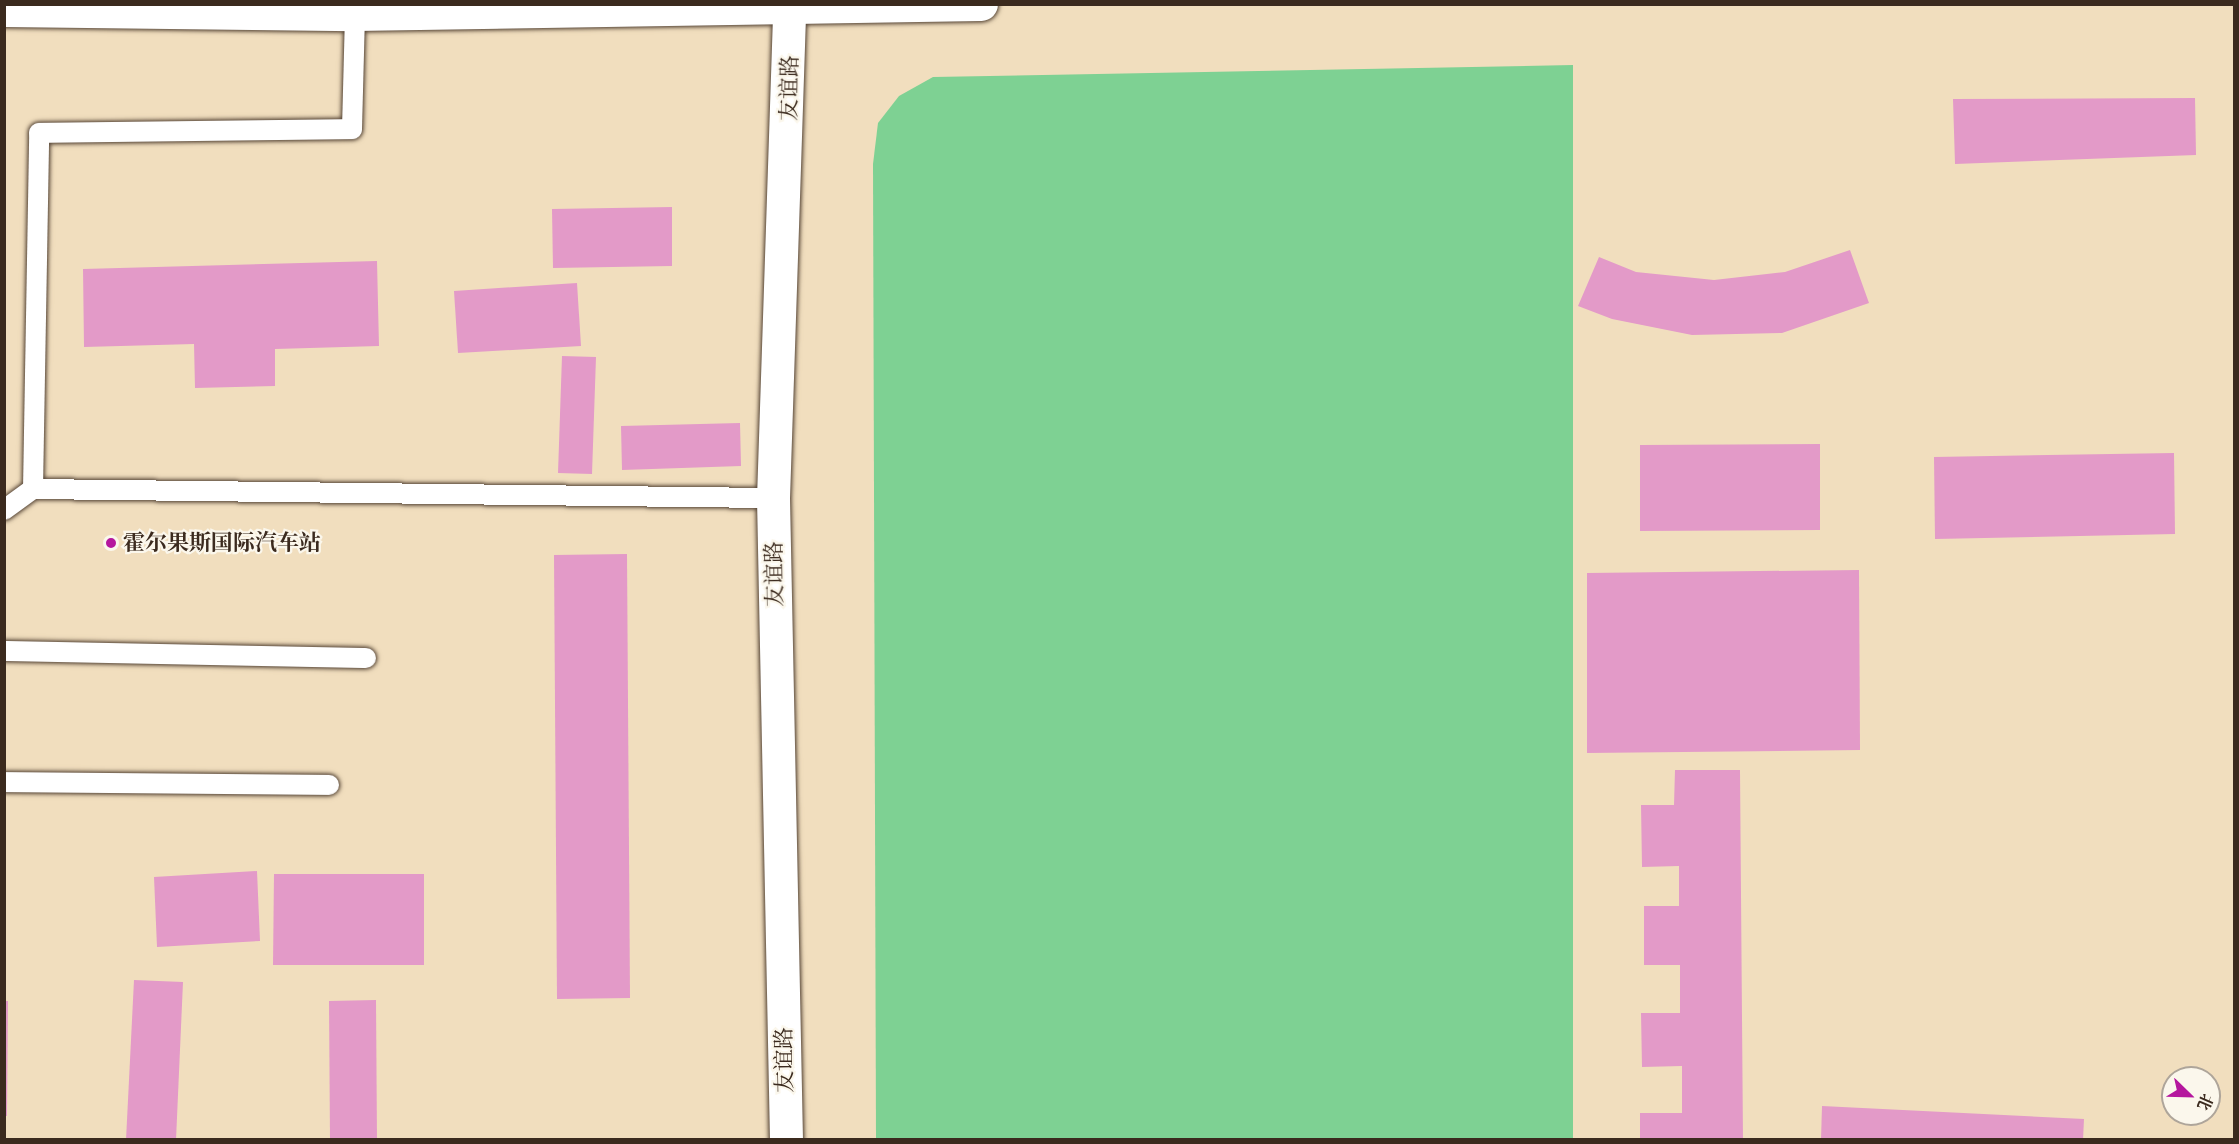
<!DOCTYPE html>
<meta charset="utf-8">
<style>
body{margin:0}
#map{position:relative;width:2239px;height:1144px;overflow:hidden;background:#f1debe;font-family:"Gentium Book Plus","Noto Serif SC",serif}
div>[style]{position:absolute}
.green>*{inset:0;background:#7ed193}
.building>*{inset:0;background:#e39ac8}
.roads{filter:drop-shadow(0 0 2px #564536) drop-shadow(0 0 2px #564536)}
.service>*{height:20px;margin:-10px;padding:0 10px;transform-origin:10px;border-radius:10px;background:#fff}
.tertiary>*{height:33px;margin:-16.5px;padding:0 16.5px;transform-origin:16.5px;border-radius:16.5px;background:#fff}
.trunk>*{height:33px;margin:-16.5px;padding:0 16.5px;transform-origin:16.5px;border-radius:16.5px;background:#fff}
.dots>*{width:16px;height:16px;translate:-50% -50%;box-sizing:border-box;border:3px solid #fbf7ec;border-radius:50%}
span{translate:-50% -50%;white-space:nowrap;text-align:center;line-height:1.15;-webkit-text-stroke:4.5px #fbf7ec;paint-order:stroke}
.street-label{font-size:22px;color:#3b2a1e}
.poi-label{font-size:22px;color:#3b2a1e;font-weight:700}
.left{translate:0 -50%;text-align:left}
.frame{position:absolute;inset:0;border:6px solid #3b2a1e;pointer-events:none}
.north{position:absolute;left:2161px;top:1066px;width:60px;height:60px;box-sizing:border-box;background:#fbf7ec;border:2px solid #aea59a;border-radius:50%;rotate:113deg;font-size:16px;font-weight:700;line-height:24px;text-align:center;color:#3b2a1e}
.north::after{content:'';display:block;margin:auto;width:21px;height:27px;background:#b5179e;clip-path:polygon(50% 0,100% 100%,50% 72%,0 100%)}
</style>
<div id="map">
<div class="green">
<i style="clip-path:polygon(1573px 65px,1573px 1139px,876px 1139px,873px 164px,878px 123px,899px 96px,933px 77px)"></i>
</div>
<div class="building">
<i style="clip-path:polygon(2195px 98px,2196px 155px,1955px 164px,1953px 99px)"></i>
<i style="clip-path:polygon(672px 207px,672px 266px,553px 268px,552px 209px)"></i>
<i style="clip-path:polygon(1850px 250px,1869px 303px,1782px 333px,1692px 335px,1612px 319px,1578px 306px,1599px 257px,1636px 272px,1714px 280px,1785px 272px)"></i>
<i style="clip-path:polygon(377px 261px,379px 346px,275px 349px,275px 386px,195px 388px,194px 344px,84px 347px,83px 269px)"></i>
<i style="clip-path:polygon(577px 283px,581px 346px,458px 353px,454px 291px)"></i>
<i style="clip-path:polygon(562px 356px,596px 357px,592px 474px,558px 473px)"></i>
<i style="clip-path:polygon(740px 423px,741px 466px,622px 470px,621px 426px)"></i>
<i style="clip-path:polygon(1820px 444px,1820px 530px,1640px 531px,1640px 445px)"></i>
<i style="clip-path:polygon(2174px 453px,2175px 534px,1935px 539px,1934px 457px)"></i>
<i style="clip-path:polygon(627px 554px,630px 998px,557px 999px,554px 555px)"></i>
<i style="clip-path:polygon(1859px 570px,1860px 750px,1587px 753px,1587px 573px)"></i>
<i style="clip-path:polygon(1675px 770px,1740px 770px,1743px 1140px,1640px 1140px,1640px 1113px,1682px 1113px,1682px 1066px,1642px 1067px,1641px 1013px,1680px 1013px,1680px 965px,1644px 965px,1644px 906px,1679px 906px,1679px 866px,1642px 867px,1641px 805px,1674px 805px)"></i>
<i style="clip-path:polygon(257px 871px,260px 941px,157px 947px,154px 877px)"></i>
<i style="clip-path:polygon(274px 874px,424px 874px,424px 965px,273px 965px)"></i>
<i style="clip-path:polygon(134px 980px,183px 982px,176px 1140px,126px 1140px)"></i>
<i style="clip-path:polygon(376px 1000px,377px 1140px,330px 1140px,329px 1001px)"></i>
<i style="clip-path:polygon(4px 1001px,8px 1001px,7px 1116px,4px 1116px)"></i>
<i style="clip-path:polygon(1822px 1106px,2084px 1119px,2083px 1140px,1821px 1140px)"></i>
</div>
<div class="roads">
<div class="service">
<i style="left:33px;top:489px;width:356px;rotate:-89deg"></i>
<i style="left:39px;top:133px;width:313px;rotate:-0.7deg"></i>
<i style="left:352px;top:129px;width:115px;rotate:-88.5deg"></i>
<i style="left:4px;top:510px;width:36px;rotate:-36deg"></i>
<i style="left:33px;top:489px;width:740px;rotate:0.7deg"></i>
<i style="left:4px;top:651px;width:362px;rotate:1.1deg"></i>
<i style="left:4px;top:782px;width:325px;rotate:0.5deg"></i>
</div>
<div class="tertiary">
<i style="left:786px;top:1140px;width:642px;rotate:-91.16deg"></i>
<i style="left:773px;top:498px;width:490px;rotate:-88.1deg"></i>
</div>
<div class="trunk">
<i style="left:4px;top:10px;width:351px;rotate:0.7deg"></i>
<i style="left:355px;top:14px;width:626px;rotate:-0.92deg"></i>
</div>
</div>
<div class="dots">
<i style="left:111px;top:543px;background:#b5179e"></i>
</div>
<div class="street-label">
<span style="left:789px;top:88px;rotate:-89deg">友谊路</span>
<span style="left:774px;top:574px;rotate:-91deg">友谊路</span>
<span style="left:784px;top:1060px;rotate:-91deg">友谊路</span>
</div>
<div class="poi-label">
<span class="left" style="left:123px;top:543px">霍尔果斯国际汽车站</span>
</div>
<div class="frame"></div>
<div class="north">北</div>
</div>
